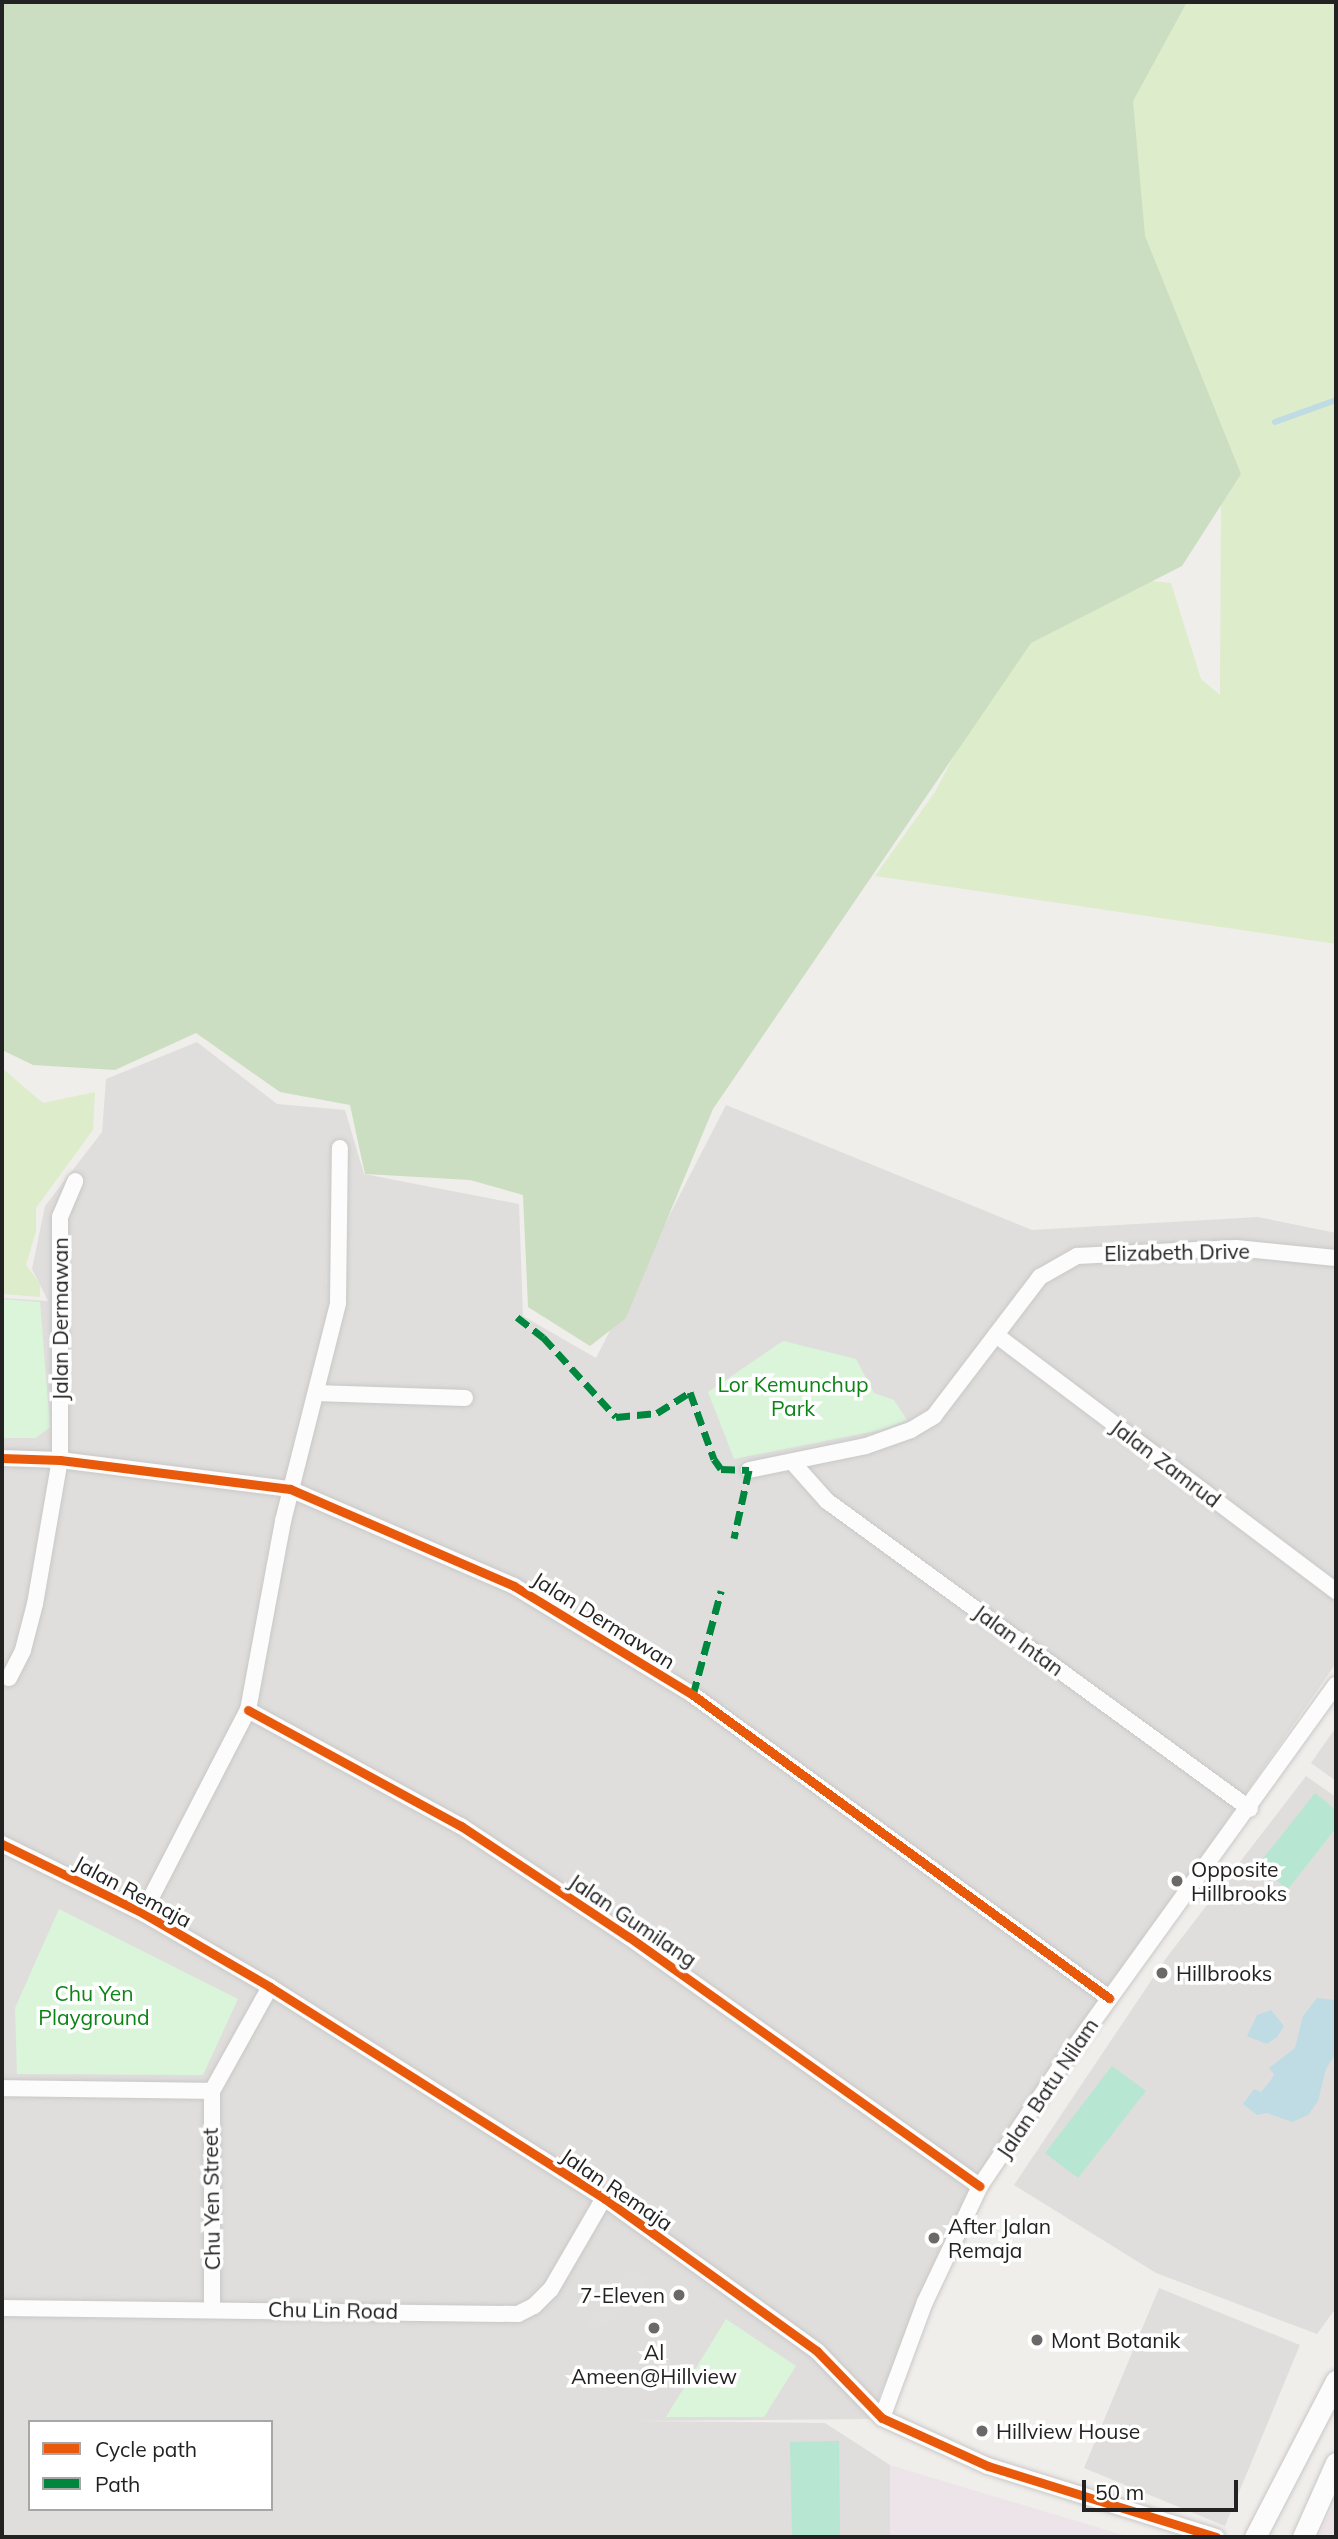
<!DOCTYPE html>
<style>
body{margin:0}
#map{position:relative;width:1338px;height:2539px;overflow:hidden;background:#f0eeeb;font-family:Mulish,sans-serif}
div>[style]{position:absolute}
.residential>*{inset:0;background:#dfdedc}
.industrial>*{inset:0;background:#ede4e9}
.grass>*{inset:0;background:#ddeccb}
.forest>*{inset:0;background:#cbdec1}
.park>*{inset:0;background:#daf5da}
.pitch>*{inset:0;background:#b7e6d2}
.parking>*{inset:0;background:#e0dfde}
.water>*{inset:0;background:#bfdbe3}
.stream>*{height:6px;margin:-3px;padding:0 3px;transform-origin:3px;border-radius:3px;background:#bfdbe3}
.roads{filter:drop-shadow(0 0 2px #c9c8c7) drop-shadow(0 0 2px #c9c8c7)}
.minor>*{height:16px;margin:-8px;padding:0 8px;transform-origin:8px;border-radius:8px;background:#fdfcfc}
.tertiary>*{height:21px;margin:-10.5px;padding:0 10.5px;transform-origin:10.5px;border-radius:10.5px;background:#fdfcfc}
.quiet>*{height:7px;margin-top:-3.5px;transform-origin:0;background:repeating-linear-gradient(90deg,#00873e 0 14px,transparent 0 21px)}
.cycleway>*{height:9px;margin:-4.5px;padding:0 4.5px;transform-origin:4.5px;border-radius:4.5px;background:#e8590c}
.dots>*{width:19px;height:19px;translate:-50% -50%;box-sizing:border-box;border:4px solid #fff;border-radius:50%}
span{translate:-50% -50%;white-space:nowrap;text-align:center;line-height:1.15;-webkit-text-stroke:7px #fff;paint-order:stroke}
.street-label{font-size:21px;color:#222}
.park-label{font-size:21px;color:#0c8416}
.poi-label{font-size:21px;color:#222}
.left{translate:0 -50%;text-align:left}
.right{translate:-100% -50%;text-align:right}
.frame{position:absolute;inset:0;border:4px solid #222;pointer-events:none}
.legend{position:absolute;left:28px;top:2420px;width:245px;height:91px;box-sizing:border-box;background:#fff;border:2px solid #a7a7a7;margin:0;padding:9px 12px;list-style:none;font-size:21px;color:#222}
.legend li{display:flex;align-items:center;gap:14px;height:35px}
.legend b{width:35px;border:2px solid #a7a7a7}
.scale{position:absolute;left:1082px;top:2480px;width:156px;height:32px;box-sizing:border-box;border:4px solid #222;border-top:0;padding-left:9px;font-size:21px;line-height:24px;white-space:nowrap;color:#222;-webkit-text-stroke:5px #fff;paint-order:stroke}
</style>
<div id="map">
<div class="residential">
<i style="clip-path:polygon(evenodd,197px 1042px,277px 1104px,345px 1110px,364px 1174px,519px 1204px,523px 1316px,596px 1358px,726px 1105px,1032px 1230px,1258px 1217px,1336px 1233px,1336px 1663px,971px 2191px,869px 2419px,636px 2421px,825px 2423px,890px 2465px,890px 2537px,2px 2537px,2px 1298px,48px 1301px,32px 1269px,45px 1206px,102px 1132px,106px 1079px,197px 1042px,30px 2422px,271px 2422px,271px 2509px,30px 2509px,30px 2422px)"></i>
<i style="clip-path:polygon(1336px 1727px,1336px 1781px,1311px 1763px)"></i>
<i style="clip-path:polygon(1306px 1776px,1336px 1797px,1336px 2308px,1317px 2334px,1156px 2273px,1014px 2185px,1167px 1957px)"></i>
<i style="clip-path:polygon(1159px 2288px,1300px 2345px,1225px 2526px,1084px 2468px)"></i>
</div>
<div class="industrial">
<i style="clip-path:polygon(890px 2465px,1130px 2537px,890px 2537px)"></i>
<i style="clip-path:polygon(1336px 2501px,1336px 2537px,1318px 2537px)"></i>
</div>
<div class="grass">
<i style="clip-path:polygon(1062px 2px,1336px 2px,1336px 944px,875px 876px,935px 792px,1051px 572px,1171px 583px,1201px 679px,1220px 695px,1221px 485px)"></i>
<i style="clip-path:polygon(2px 1068px,43px 1103px,95px 1092px,93px 1130px,36px 1208px,36px 1231px,26px 1265px,40px 1284px,40px 1297px,2px 1294px)"></i>
</div>
<div class="forest">
<i style="clip-path:polygon(2px 2px,1187px 2px,1133px 101px,1145px 236px,1241px 474px,1182px 566px,1031px 643px,713px 1109px,626px 1318px,590px 1346px,528px 1307px,523px 1195px,470px 1180px,365px 1174px,350px 1105px,280px 1092px,196px 1033px,115px 1070px,33px 1065px,2px 1050px)"></i>
</div>
<div class="park">
<i style="clip-path:polygon(2px 1299px,40px 1302px,50px 1427px,36px 1438px,2px 1438px)"></i>
<i style="clip-path:polygon(783px 1341px,856px 1359px,874px 1393px,894px 1400px,907px 1420px,880px 1430px,734px 1459px,708px 1392px)"></i>
<i style="clip-path:polygon(59px 1909px,238px 1999px,203px 2075px,17px 2074px,15px 2008px)"></i>
<i style="clip-path:polygon(726px 2319px,796px 2366px,764px 2417px,666px 2417px)"></i>
</div>
<div class="pitch">
<i style="clip-path:polygon(1315px 1793px,1336px 1810px,1336px 1828px,1288px 1889px,1257px 1866px)"></i>
<i style="clip-path:polygon(1112px 2066px,1146px 2091px,1078px 2178px,1045px 2153px)"></i>
<i style="clip-path:polygon(839px 2441px,840px 2536px,792px 2537px,790px 2442px)"></i>
</div>
<div class="parking">
<i style="clip-path:polygon(629px 2270px,649px 2280px,611px 2323px,595px 2330px,586px 2323px)"></i>
</div>
<div class="water">
<i style="clip-path:polygon(1317px 1998px,1336px 2000px,1336px 2053px,1326px 2069px,1318px 2101px,1308px 2115px,1292px 2122px,1267px 2113px,1257px 2115px,1243px 2104px,1254px 2089px,1261px 2092px,1271px 2080px,1274px 2074px,1269px 2068px,1295px 2048px,1303px 2016px)"></i>
<i style="clip-path:polygon(1271px 2010px,1284px 2026px,1277px 2037px,1267px 2044px,1247px 2036px,1257px 2015px)"></i>
</div>
<div class="stream">
<i style="left:1275px;top:422px;width:65px;rotate:-19.8deg"></i>
</div>
<div class="roads">
<div class="minor">
<i style="left:996px;top:1335px;width:426px;rotate:37deg"></i>
<i style="left:316px;top:1393px;width:149px;rotate:1.9deg"></i>
<i style="left:2px;top:1458px;width:58px;rotate:2deg"></i>
<i style="left:60px;top:1460px;width:232px;rotate:7.2deg"></i>
<i style="left:290px;top:1489px;width:244px;rotate:23.4deg"></i>
<i style="left:514px;top:1586px;width:210px;rotate:31.3deg"></i>
<i style="left:693px;top:1695px;width:515px;rotate:36.07deg"></i>
<i style="left:794px;top:1464px;width:50px;rotate:48.3deg"></i>
<i style="left:827px;top:1501px;width:523px;rotate:36.06deg"></i>
<i style="left:749px;top:1470px;width:119px;rotate:-11.6deg"></i>
<i style="left:866px;top:1446px;width:48px;rotate:-19.6deg"></i>
<i style="left:911px;top:1430px;width:27px;rotate:-31deg"></i>
<i style="left:934px;top:1416px;width:175px;rotate:-52.7deg"></i>
<i style="left:1040px;top:1277px;width:43px;rotate:-29.6deg"></i>
<i style="left:1077px;top:1256px;width:159px;rotate:-2.9deg"></i>
<i style="left:1236px;top:1248px;width:100px;rotate:5.7deg"></i>
<i style="left:9px;top:1678px;width:31px;rotate:-63deg"></i>
<i style="left:23px;top:1650px;width:48px;rotate:-75.4deg"></i>
<i style="left:35px;top:1604px;width:146px;rotate:-80.2deg"></i>
<i style="left:60px;top:1460px;width:243px;rotate:-90deg"></i>
<i style="left:60px;top:1217px;width:39px;rotate:-67deg"></i>
<i style="left:248px;top:1710px;width:243px;rotate:28.6deg"></i>
<i style="left:461px;top:1826px;width:201px;rotate:33.5deg"></i>
<i style="left:629px;top:1937px;width:430px;rotate:35.4deg"></i>
<i style="left:2px;top:1844px;width:157px;rotate:26.1deg"></i>
<i style="left:143px;top:1913px;width:147px;rotate:30.2deg"></i>
<i style="left:270px;top:1987px;width:395px;rotate:32.3deg"></i>
<i style="left:604px;top:2198px;width:262px;rotate:35.7deg"></i>
<i style="left:817px;top:2351px;width:93px;rotate:45.9deg"></i>
<i style="left:882px;top:2418px;width:116px;rotate:24.4deg"></i>
<i style="left:988px;top:2466px;width:239px;rotate:17.3deg"></i>
<i style="left:143px;top:1913px;width:229px;rotate:-62.7deg"></i>
<i style="left:248px;top:1710px;width:192px;rotate:-79.5deg"></i>
<i style="left:283px;top:1521px;width:225px;rotate:-75.8deg"></i>
<i style="left:338px;top:1303px;width:155px;rotate:-89.3deg"></i>
<i style="left:2px;top:2088px;width:210px;rotate:0.8deg"></i>
<i style="left:212px;top:2307px;width:216px;rotate:-90deg"></i>
<i style="left:212px;top:2091px;width:119px;rotate:-60.9deg"></i>
<i style="left:2px;top:2308px;width:516px;rotate:0.67deg"></i>
<i style="left:518px;top:2314px;width:18px;rotate:-27deg"></i>
<i style="left:534px;top:2306px;width:24px;rotate:-45deg"></i>
<i style="left:551px;top:2289px;width:105px;rotate:-59.8deg"></i>
<i style="left:882px;top:2418px;width:124px;rotate:-69.7deg"></i>
<i style="left:925px;top:2302px;width:128px;rotate:-64.6deg"></i>
<i style="left:980px;top:2186px;width:148px;rotate:-56deg"></i>
<i style="left:1063px;top:2063px;width:466px;rotate:-54.2deg"></i>
</div>
<div class="tertiary">
<i style="left:1255px;top:2537px;width:176px;rotate:-62.6deg"></i>
<i style="left:1303px;top:2537px;width:81px;rotate:-66deg"></i>
</div>
</div>
<div class="quiet">
<i style="left:517px;top:1317px;width:33px;rotate:38deg"></i>
<i style="left:543px;top:1337px;width:108px;rotate:47.6deg"></i>
<i style="left:616px;top:1417px;width:41px;rotate:-5.6deg"></i>
<i style="left:657px;top:1413px;width:39px;rotate:-32deg"></i>
<i style="left:690px;top:1392px;width:71px;rotate:70.3deg"></i>
<i style="left:714px;top:1459px;width:12px;rotate:55deg"></i>
<i style="left:721px;top:1469px;width:28px;rotate:2deg"></i>
<i style="left:749px;top:1470px;width:70px;rotate:102.4deg"></i>
<i style="left:693px;top:1695px;width:108px;rotate:-74.9deg"></i>
</div>
<div class="cycleway">
<i style="left:2px;top:1458px;width:58px;rotate:2deg"></i>
<i style="left:60px;top:1460px;width:232px;rotate:7.2deg"></i>
<i style="left:290px;top:1489px;width:244px;rotate:23.4deg"></i>
<i style="left:514px;top:1586px;width:210px;rotate:31.3deg"></i>
<i style="left:693px;top:1695px;width:515px;rotate:36.07deg"></i>
<i style="left:248px;top:1710px;width:243px;rotate:28.6deg"></i>
<i style="left:461px;top:1826px;width:201px;rotate:33.5deg"></i>
<i style="left:629px;top:1937px;width:430px;rotate:35.4deg"></i>
<i style="left:2px;top:1844px;width:157px;rotate:26.1deg"></i>
<i style="left:143px;top:1913px;width:147px;rotate:30.2deg"></i>
<i style="left:270px;top:1987px;width:395px;rotate:32.3deg"></i>
<i style="left:604px;top:2198px;width:262px;rotate:35.7deg"></i>
<i style="left:817px;top:2351px;width:93px;rotate:45.9deg"></i>
<i style="left:882px;top:2418px;width:116px;rotate:24.4deg"></i>
<i style="left:988px;top:2466px;width:239px;rotate:17.3deg"></i>
</div>
<div class="dots">
<i style="left:1177px;top:1881px;background:#6a6968"></i>
<i style="left:1162px;top:1973px;background:#6a6968"></i>
<i style="left:934px;top:2238px;background:#6a6968"></i>
<i style="left:679px;top:2295px;background:#6a6968"></i>
<i style="left:654px;top:2328px;background:#6a6968"></i>
<i style="left:1037px;top:2340px;background:#6a6968"></i>
<i style="left:982px;top:2431px;background:#6a6968"></i>
</div>
<div class="street-label">
<span style="left:1177px;top:1252px;rotate:-1deg">Elizabeth Drive</span>
<span style="left:60px;top:1319px;rotate:-90deg">Jalan Dermawan</span>
<span style="left:1166px;top:1463px;rotate:37deg">Jalan Zamrud</span>
<span style="left:604px;top:1620px;rotate:32deg">Jalan Dermawan</span>
<span style="left:1019px;top:1640px;rotate:36deg">Jalan Intan</span>
<span style="left:133px;top:1891px;rotate:28deg">Jalan Remaja</span>
<span style="left:633px;top:1920px;rotate:34deg">Jalan Gumilang</span>
<span style="left:1047px;top:2088px;rotate:-56deg">Jalan Batu Nilam</span>
<span style="left:617px;top:2189px;rotate:34deg">Jalan Remaja</span>
<span style="left:211px;top:2199px;rotate:-91deg">Chu Yen Street</span>
<span style="left:333px;top:2310px;rotate:1deg">Chu Lin Road</span>
</div>
<div class="park-label">
<span style="left:793px;top:1396px">Lor Kemunchup<br>Park</span>
<span style="left:94px;top:2005px">Chu Yen<br>Playground</span>
</div>
<div class="poi-label">
<span class="left" style="left:1191px;top:1881px">Opposite<br>Hillbrooks</span>
<span class="left" style="left:1176px;top:1973px">Hillbrooks</span>
<span class="left" style="left:948px;top:2238px">After Jalan<br>Remaja</span>
<span class="right" style="left:665px;top:2295px">7-Eleven</span>
<span class="left" style="left:1051px;top:2340px">Mont Botanik</span>
<span style="left:654px;top:2364px">Al<br>Ameen@Hillview</span>
<span class="left" style="left:996px;top:2431px">Hillview House</span>
</div>
<div class="frame"></div>
<ul class="legend">
<li><b style="height:9px;background:#e8590c"></b>Cycle path</li>
<li><b style="height:9px;background:#00873e"></b>Path</li>
</ul>
<div class="scale">50 m</div>
</div>
